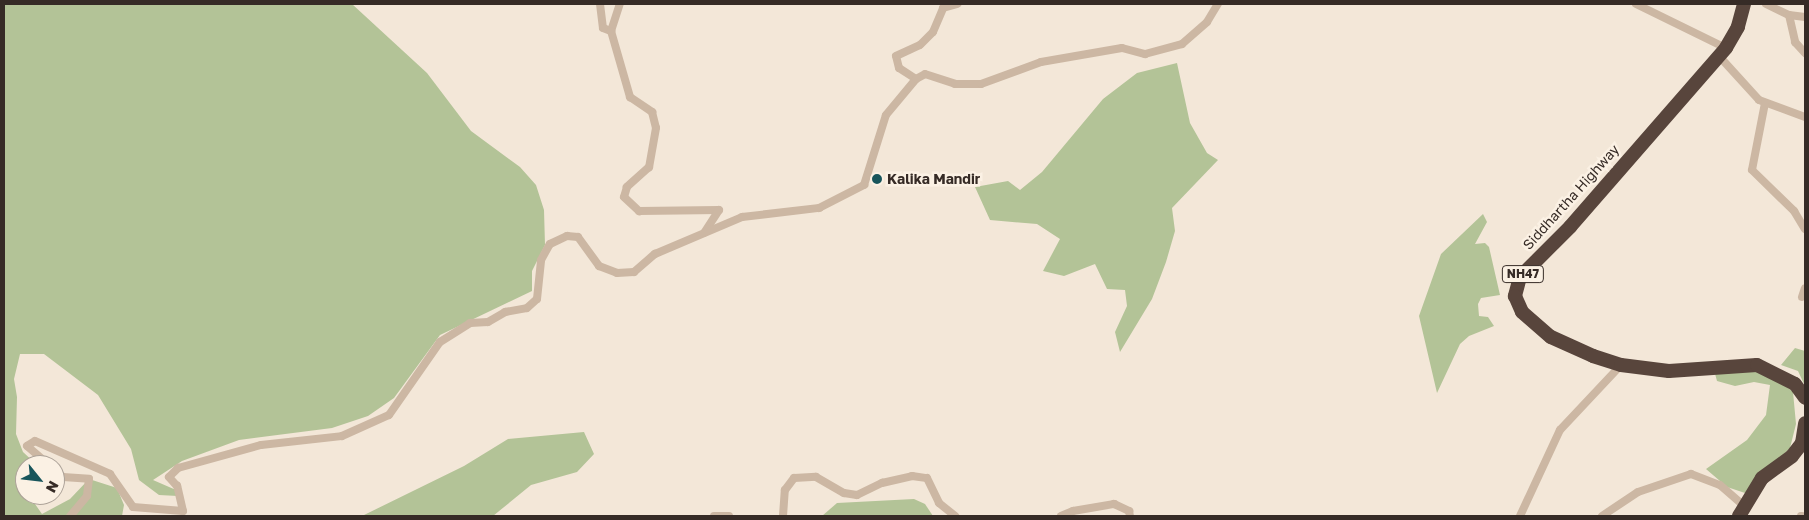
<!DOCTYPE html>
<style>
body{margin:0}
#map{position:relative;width:1809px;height:520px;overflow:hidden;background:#f3e7d8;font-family:"Golos Text",sans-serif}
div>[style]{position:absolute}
.green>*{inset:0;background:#b3c397}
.street>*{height:8px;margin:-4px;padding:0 4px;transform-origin:4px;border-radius:4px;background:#ccb7a3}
.highway>*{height:14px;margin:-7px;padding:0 7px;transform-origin:7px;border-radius:7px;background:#58453c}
.dots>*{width:14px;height:14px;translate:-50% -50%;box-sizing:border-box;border:2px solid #fbf1e4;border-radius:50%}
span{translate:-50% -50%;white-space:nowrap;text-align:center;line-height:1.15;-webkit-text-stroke:5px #fbf1e4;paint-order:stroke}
.shield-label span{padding:1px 4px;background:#fbf1e4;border:1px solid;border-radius:4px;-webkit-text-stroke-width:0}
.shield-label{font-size:12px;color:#362b26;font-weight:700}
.poi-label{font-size:14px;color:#362b26;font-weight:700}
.left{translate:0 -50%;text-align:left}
.street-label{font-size:14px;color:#362b26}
.frame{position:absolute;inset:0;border:5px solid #362b26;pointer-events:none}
.north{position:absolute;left:15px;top:455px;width:50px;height:50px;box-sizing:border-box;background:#fbf1e4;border:1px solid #aca298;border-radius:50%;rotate:119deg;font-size:14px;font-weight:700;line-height:20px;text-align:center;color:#362b26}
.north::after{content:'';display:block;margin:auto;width:18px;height:22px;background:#18555b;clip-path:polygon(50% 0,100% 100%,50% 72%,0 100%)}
</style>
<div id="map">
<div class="green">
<i style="clip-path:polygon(4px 4px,352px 4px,427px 73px,471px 131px,520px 167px,536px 185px,544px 210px,545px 245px,532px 271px,532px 291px,440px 335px,394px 398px,368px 416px,332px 428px,239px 440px,182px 461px,153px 480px,176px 490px,178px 496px,159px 495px,139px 480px,131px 449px,98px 395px,44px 354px,20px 354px,14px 379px,17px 397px,16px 434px,23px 452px,37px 465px,25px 465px,25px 495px,43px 495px,35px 504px,42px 514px,70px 499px,89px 479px,117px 488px,124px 505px,122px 516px,4px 516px)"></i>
<i style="clip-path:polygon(1177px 63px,1190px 123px,1207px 153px,1218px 160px,1172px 208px,1175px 231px,1166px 262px,1152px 299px,1120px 352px,1115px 332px,1127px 306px,1125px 290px,1107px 289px,1095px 264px,1064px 276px,1043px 271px,1060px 239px,1037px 224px,990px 220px,975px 187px,1008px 181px,1020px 190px,1042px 172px,1103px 99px,1137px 73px)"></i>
<i style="clip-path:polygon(1483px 214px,1487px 222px,1475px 244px,1485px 243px,1489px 247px,1500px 295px,1481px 298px,1478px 304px,1479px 316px,1488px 317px,1494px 326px,1469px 336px,1460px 344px,1437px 393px,1419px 316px,1441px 254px)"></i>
<i style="clip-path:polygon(1795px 348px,1805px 351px,1805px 386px,1798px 371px,1781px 365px)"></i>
<i style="clip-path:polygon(1714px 370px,1769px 371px,1793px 392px,1796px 424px,1790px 448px,1745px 493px,1727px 487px,1706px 469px,1747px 440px,1766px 415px,1770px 385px,1754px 382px,1735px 386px,1717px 381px)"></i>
<i style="clip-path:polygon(584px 432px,594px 454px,577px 472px,531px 485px,493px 516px,362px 516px,464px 466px,508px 439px)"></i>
<i style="clip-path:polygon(914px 499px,925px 504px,933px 516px,822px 516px,837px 503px)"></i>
</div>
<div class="street">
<i style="left:600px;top:4px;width:24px;rotate:83deg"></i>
<i style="left:603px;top:28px;width:9px;rotate:21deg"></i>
<i style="left:611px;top:31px;width:28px;rotate:-72deg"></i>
<i style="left:1636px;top:4px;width:100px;rotate:26.1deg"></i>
<i style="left:1766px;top:4px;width:25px;rotate:26deg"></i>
<i style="left:1789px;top:15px;width:28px;rotate:77deg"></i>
<i style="left:1795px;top:42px;width:15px;rotate:48deg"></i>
<i style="left:1789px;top:15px;width:16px;rotate:7deg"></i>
<i style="left:611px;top:31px;width:69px;rotate:73.9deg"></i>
<i style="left:630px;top:97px;width:27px;rotate:34deg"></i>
<i style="left:652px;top:112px;width:16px;rotate:76deg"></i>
<i style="left:656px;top:128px;width:40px;rotate:100deg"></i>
<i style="left:649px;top:167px;width:30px;rotate:138deg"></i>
<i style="left:627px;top:187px;width:10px;rotate:107deg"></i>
<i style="left:624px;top:197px;width:21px;rotate:43deg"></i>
<i style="left:639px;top:211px;width:80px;rotate:-0.7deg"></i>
<i style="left:719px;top:210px;width:27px;rotate:123deg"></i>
<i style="left:1719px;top:56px;width:59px;rotate:47.7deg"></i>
<i style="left:1759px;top:100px;width:49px;rotate:20.3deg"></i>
<i style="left:916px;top:79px;width:20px;rotate:-147deg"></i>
<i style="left:899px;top:68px;width:12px;rotate:-104deg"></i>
<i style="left:896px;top:56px;width:26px;rotate:-25deg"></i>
<i style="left:920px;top:45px;width:18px;rotate:-45deg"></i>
<i style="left:933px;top:32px;width:26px;rotate:-67deg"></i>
<i style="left:943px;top:8px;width:15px;rotate:-16deg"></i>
<i style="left:1765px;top:103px;width:68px;rotate:101deg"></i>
<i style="left:1752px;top:170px;width:59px;rotate:44.3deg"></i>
<i style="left:1794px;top:211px;width:21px;rotate:59deg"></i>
<i style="left:1802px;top:297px;width:9px;rotate:-72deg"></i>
<i style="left:49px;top:465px;width:29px;rotate:-139deg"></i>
<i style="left:27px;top:446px;width:9px;rotate:-32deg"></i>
<i style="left:35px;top:441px;width:82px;rotate:23.7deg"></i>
<i style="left:110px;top:474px;width:40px;rotate:55.1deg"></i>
<i style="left:133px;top:507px;width:50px;rotate:4.6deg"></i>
<i style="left:183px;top:511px;width:26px;rotate:-103deg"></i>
<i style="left:177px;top:486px;width:12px;rotate:-132deg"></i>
<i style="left:169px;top:477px;width:13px;rotate:-45deg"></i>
<i style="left:178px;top:468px;width:86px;rotate:-15.5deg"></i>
<i style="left:261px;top:445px;width:81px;rotate:-6.3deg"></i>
<i style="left:342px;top:436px;width:51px;rotate:-24.1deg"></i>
<i style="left:389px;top:415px;width:89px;rotate:-55.1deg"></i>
<i style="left:440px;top:342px;width:36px;rotate:-32deg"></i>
<i style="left:470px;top:323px;width:18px;rotate:-3deg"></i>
<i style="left:488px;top:322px;width:20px;rotate:-30deg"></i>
<i style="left:505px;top:312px;width:22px;rotate:-10deg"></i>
<i style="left:527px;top:308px;width:13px;rotate:-42deg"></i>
<i style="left:537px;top:299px;width:39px;rotate:-84deg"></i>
<i style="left:541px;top:260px;width:18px;rotate:-61deg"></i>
<i style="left:550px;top:244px;width:19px;rotate:-25deg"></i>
<i style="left:567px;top:236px;width:11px;rotate:5deg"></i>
<i style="left:578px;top:237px;width:36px;rotate:54deg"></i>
<i style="left:599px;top:266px;width:19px;rotate:21deg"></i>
<i style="left:617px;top:273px;width:17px;rotate:-3deg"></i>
<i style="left:634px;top:272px;width:28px;rotate:-41deg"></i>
<i style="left:655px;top:254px;width:95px;rotate:-23deg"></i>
<i style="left:742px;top:217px;width:78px;rotate:-6.7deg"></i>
<i style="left:819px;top:208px;width:51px;rotate:-27.1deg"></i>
<i style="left:864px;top:185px;width:73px;rotate:-72.6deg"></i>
<i style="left:886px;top:115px;width:47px;rotate:-50.2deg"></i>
<i style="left:916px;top:79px;width:10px;rotate:-29deg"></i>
<i style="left:925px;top:74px;width:32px;rotate:18deg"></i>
<i style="left:955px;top:84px;width:26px"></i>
<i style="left:981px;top:84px;width:64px;rotate:-20.1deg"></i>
<i style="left:1041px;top:62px;width:82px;rotate:-9.8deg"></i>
<i style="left:1122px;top:48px;width:24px;rotate:15deg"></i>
<i style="left:1145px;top:54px;width:38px;rotate:-15deg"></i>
<i style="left:1182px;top:44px;width:33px;rotate:-41deg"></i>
<i style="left:1207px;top:22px;width:21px;rotate:-59deg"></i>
<i style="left:55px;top:471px;width:10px;rotate:37deg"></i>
<i style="left:63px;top:477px;width:26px;rotate:4deg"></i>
<i style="left:89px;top:479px;width:17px;rotate:97deg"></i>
<i style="left:87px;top:496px;width:26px;rotate:130deg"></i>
<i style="left:714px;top:516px;width:15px"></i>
<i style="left:783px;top:516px;width:26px;rotate:-86deg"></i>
<i style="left:785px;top:490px;width:15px;rotate:-53deg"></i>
<i style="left:794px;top:478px;width:22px;rotate:-3deg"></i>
<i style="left:816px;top:477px;width:32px;rotate:30deg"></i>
<i style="left:844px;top:493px;width:13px;rotate:9deg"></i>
<i style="left:857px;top:495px;width:28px;rotate:-26deg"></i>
<i style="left:882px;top:483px;width:31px;rotate:-13deg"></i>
<i style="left:912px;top:476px;width:15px;rotate:8deg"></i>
<i style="left:927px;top:478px;width:28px;rotate:64deg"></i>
<i style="left:939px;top:503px;width:21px;rotate:39deg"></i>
<i style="left:1061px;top:516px;width:13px;rotate:-23deg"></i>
<i style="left:1073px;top:511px;width:42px;rotate:-9.7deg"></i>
<i style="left:1114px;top:504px;width:17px;rotate:25deg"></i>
<i style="left:1129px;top:511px;width:5px;rotate:79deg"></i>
<i style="left:1520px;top:516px;width:95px;rotate:-65.1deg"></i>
<i style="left:1560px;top:430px;width:89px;rotate:-46.8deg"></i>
<i style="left:1602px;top:516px;width:43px;rotate:-33.7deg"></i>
<i style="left:1638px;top:492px;width:56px;rotate:-18.8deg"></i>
<i style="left:1691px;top:474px;width:31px;rotate:21deg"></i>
<i style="left:1720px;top:485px;width:32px;rotate:41deg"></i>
<i style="left:1801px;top:516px;width:1px"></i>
</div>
<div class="highway">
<i style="left:1744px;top:4px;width:24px;rotate:105deg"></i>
<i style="left:1738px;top:27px;width:24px;rotate:120deg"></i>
<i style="left:1726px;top:48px;width:237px;rotate:131.1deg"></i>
<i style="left:1570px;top:227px;width:71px;rotate:135deg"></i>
<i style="left:1520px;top:277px;width:20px;rotate:105deg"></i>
<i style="left:1515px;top:296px;width:17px;rotate:66deg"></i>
<i style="left:1522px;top:312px;width:38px;rotate:41deg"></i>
<i style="left:1551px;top:337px;width:46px;rotate:24.3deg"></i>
<i style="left:1593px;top:356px;width:29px;rotate:18deg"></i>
<i style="left:1621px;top:365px;width:48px;rotate:7.1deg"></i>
<i style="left:1669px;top:371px;width:88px;rotate:-3.9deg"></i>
<i style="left:1757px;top:365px;width:42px;rotate:26.6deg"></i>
<i style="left:1795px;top:384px;width:17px;rotate:54deg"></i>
<i style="left:1739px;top:516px;width:44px;rotate:-58.8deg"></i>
<i style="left:1762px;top:478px;width:37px;rotate:-36deg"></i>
<i style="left:1792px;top:456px;width:16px;rotate:-52deg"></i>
<i style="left:1802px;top:443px;width:20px;rotate:-81deg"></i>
</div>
<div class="dots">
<i style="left:877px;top:179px;background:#18555b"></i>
</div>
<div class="shield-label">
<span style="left:1523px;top:274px">NH47</span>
</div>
<div class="poi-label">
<span class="left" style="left:887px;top:179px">Kalika Mandir</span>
</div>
<div class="street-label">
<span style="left:1571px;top:197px;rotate:-48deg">Siddhartha Highway</span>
</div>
<div class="frame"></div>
<div class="north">N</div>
</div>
